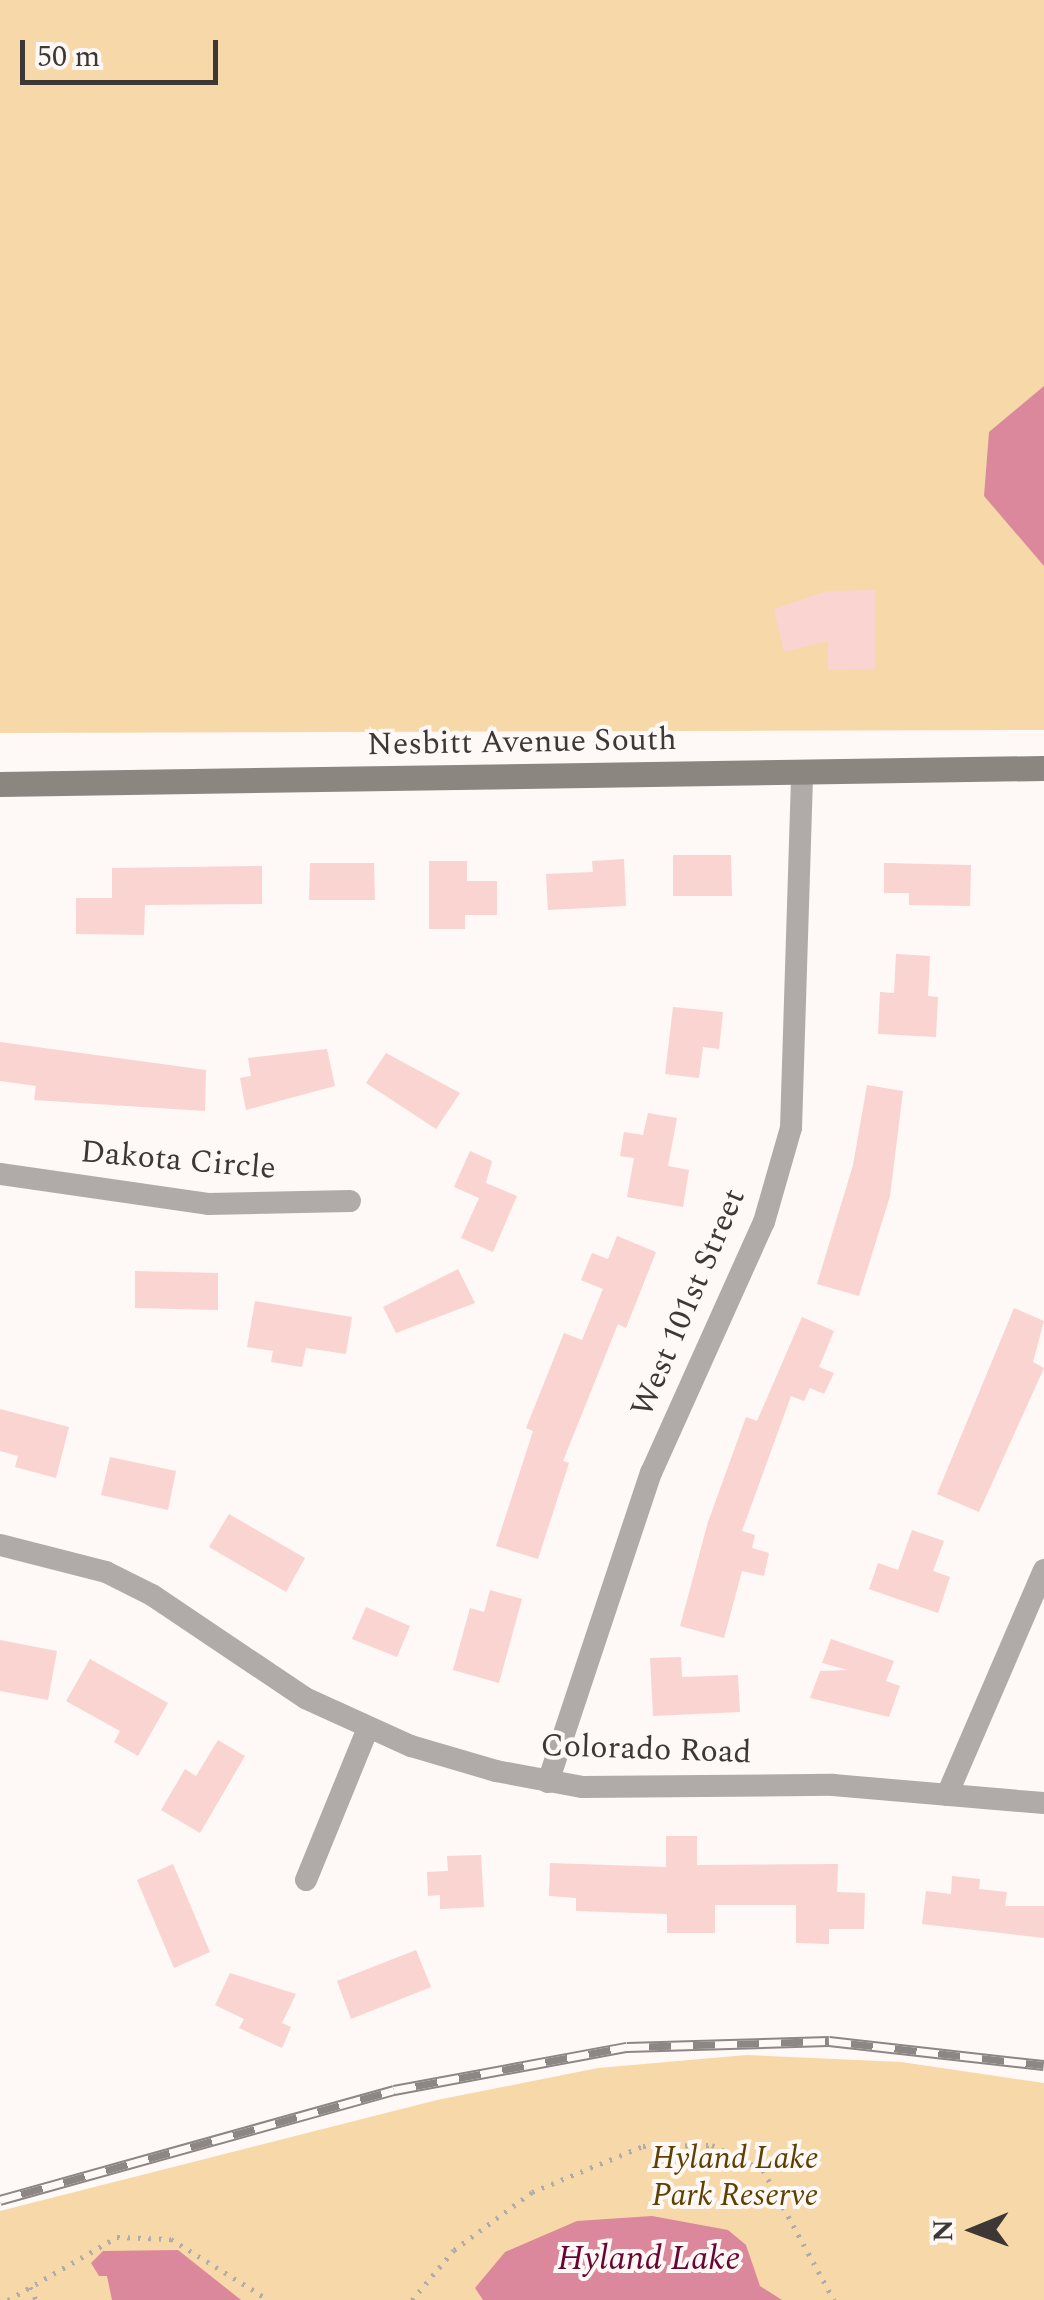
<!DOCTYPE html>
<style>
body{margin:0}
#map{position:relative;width:1044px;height:2300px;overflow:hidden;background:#fef8f6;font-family:Spectral,serif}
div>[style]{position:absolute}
.green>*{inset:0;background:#f7d8a8}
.water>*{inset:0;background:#db879c}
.building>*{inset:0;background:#f9d4d1}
.path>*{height:5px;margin-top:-2.5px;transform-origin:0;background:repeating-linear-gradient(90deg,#b1acaa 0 2.5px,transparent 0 10.5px)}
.street>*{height:22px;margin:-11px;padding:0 11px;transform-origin:11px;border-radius:11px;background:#b0aba8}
.secondary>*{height:25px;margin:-12.5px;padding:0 12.5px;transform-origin:12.5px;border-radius:12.5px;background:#8c8680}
.rail>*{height:11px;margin-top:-5.5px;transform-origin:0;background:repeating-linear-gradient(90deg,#fef8f6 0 22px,#8c8684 0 44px);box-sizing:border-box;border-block:2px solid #8c8684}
span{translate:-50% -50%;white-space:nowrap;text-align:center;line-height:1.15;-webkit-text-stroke:8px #fef8f6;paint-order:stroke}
.street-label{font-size:32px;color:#3d3836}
.park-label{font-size:32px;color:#5e4102;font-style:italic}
.water-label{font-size:35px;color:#6c0431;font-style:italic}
.north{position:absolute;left:924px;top:2180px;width:100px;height:100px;-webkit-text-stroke:8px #fef8f6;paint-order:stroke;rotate:269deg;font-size:28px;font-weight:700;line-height:40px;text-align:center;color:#3d3836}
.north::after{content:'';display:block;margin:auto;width:35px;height:45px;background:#3d3836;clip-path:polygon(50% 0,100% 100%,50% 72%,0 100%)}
.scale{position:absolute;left:20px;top:40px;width:198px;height:45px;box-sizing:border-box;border:5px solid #3d3836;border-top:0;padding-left:12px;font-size:30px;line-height:35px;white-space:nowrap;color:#3d3836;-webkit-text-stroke:8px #fef8f6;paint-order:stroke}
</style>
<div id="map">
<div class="green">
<i style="clip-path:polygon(0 0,1044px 0,1044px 730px,0 733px)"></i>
<i style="clip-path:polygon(747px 2055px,901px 2062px,1044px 2083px,1044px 2300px,0 2300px,0 2211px,437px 2100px,598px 2068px)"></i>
</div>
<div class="water">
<i style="clip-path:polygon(1044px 386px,1044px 566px,984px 496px,989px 432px)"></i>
<i style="clip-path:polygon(652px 2216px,728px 2230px,746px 2245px,760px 2286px,782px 2300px,483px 2300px,475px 2288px,505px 2252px,577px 2221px)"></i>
<i style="clip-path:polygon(178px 2250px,241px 2300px,112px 2300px,107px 2276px,99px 2276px,91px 2263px,103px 2251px)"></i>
</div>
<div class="building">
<i style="clip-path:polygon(875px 590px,875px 669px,828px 670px,828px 641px,784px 652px,774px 609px,827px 591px)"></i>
<i style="clip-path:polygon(673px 855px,731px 855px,732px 896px,673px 896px)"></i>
<i style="clip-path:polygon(624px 859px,626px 906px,548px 910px,546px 874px,593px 872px,592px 861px)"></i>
<i style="clip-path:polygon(429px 861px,467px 861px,467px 881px,497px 881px,497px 915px,465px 915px,465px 929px,429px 929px)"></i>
<i style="clip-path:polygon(310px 863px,374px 863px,375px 900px,309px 900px)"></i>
<i style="clip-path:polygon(884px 863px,971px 865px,970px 906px,909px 905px,909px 893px,884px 893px)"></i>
<i style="clip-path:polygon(262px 866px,262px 904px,145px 905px,144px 935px,76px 934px,76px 898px,112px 898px,112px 868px)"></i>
<i style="clip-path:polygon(896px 954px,930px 956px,928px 996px,938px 997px,936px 1037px,878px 1034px,880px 992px,894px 993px)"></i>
<i style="clip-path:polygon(673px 1007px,723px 1012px,719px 1049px,703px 1047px,699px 1078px,665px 1074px)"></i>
<i style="clip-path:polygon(0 1042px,206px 1070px,205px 1111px,34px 1100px,36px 1086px,0 1081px)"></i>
<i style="clip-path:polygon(327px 1049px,335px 1086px,246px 1110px,240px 1078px,251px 1076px,248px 1058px)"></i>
<i style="clip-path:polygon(386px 1053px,460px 1093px,436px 1129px,366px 1083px)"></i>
<i style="clip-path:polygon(867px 1085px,903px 1091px,890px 1196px,859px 1296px,817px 1284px,853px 1165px)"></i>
<i style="clip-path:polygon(648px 1113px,677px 1118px,668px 1166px,689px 1170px,683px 1207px,627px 1197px,634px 1158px,620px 1156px,624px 1132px,643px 1135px)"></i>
<i style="clip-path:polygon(470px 1151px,492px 1161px,486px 1183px,517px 1196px,493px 1252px,461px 1238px,479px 1198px,454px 1187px)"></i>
<i style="clip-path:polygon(617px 1236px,656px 1252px,626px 1328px,618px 1324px,563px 1461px,569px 1463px,538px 1559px,496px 1546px,533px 1431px,526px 1428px,564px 1333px,582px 1340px,603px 1289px,581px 1280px,592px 1253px,608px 1259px)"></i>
<i style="clip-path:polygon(458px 1269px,475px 1303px,396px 1333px,383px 1307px)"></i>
<i style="clip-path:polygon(135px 1271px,218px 1273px,218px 1310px,135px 1308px)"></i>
<i style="clip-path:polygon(255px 1301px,352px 1317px,346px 1354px,306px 1348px,302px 1367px,271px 1362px,273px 1351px,247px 1347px)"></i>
<i style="clip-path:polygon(1014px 1308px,1044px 1321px,1033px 1362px,1044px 1368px,979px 1512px,937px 1494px)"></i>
<i style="clip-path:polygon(802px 1317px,834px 1331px,819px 1367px,834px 1373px,824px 1394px,810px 1388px,804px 1401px,791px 1396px,742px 1531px,755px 1535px,752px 1548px,769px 1553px,764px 1576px,742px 1571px,724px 1638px,680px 1626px,708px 1522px,746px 1417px,757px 1421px)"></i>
<i style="clip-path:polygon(0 1409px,69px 1427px,56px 1478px,15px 1467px,18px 1456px,0 1451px)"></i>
<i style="clip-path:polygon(110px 1457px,176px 1471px,168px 1510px,101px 1495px)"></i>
<i style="clip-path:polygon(229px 1514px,305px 1558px,286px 1592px,209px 1547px)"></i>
<i style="clip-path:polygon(912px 1530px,944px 1541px,933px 1571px,950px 1577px,938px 1613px,869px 1589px,878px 1563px,898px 1570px)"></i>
<i style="clip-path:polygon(490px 1590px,522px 1599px,499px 1683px,453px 1670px,470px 1608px,484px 1612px)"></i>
<i style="clip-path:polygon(366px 1607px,410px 1626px,397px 1657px,352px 1639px)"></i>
<i style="clip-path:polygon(831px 1639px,894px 1661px,886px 1681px,900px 1686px,889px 1717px,810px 1698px,820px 1671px,848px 1670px,822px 1663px)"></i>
<i style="clip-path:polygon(0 1640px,57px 1651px,48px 1700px,0 1691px)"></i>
<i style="clip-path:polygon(681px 1657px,682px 1677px,738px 1675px,740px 1712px,653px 1716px,650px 1658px)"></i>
<i style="clip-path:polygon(90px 1659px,168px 1703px,138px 1756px,114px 1742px,120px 1731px,66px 1701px)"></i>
<i style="clip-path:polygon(218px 1740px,245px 1756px,200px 1833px,161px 1810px,185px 1769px,196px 1776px)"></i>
<i style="clip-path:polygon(666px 1836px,697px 1836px,697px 1865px,838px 1864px,837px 1892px,865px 1893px,864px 1929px,829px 1929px,829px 1944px,796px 1943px,796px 1905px,715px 1905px,715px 1933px,667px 1933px,667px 1914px,576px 1911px,576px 1898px,549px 1896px,550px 1863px,666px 1867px)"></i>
<i style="clip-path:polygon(481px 1855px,484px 1907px,440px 1909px,440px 1895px,428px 1896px,427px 1872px,448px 1871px,447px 1856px)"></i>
<i style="clip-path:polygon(173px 1864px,210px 1952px,174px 1968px,137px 1880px)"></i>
<i style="clip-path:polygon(952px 1876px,980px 1879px,979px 1889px,1007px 1892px,1005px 1906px,1044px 1906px,1044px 1938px,922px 1924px,926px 1891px,951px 1894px)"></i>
<i style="clip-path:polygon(416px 1950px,431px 1987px,351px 2019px,337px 1981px)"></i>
<i style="clip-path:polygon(230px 1973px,296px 1994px,282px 2023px,291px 2027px,282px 2048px,239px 2028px,244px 2019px,215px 2005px)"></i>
</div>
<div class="path">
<i style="left:30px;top:2287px;width:14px;rotate:65deg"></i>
<i style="left:8px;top:2300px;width:126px;rotate:-30deg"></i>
<i style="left:117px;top:2237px;width:54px;rotate:2.1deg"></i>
<i style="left:171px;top:2239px;width:115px;rotate:31.9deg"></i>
<i style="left:412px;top:2300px;width:65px;rotate:-50deg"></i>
<i style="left:454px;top:2250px;width:97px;rotate:-36.6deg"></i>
<i style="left:532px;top:2192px;width:120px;rotate:-22.5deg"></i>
<i style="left:643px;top:2146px;width:69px;rotate:-0.8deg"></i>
<i style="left:712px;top:2145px;width:57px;rotate:26.1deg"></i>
<i style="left:763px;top:2170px;width:148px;rotate:61.4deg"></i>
</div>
<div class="street">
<i style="left:0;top:1174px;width:210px;rotate:8.2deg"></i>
<i style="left:208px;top:1204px;width:142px;rotate:-1.2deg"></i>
<i style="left:0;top:1545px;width:109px;rotate:14.3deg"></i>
<i style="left:106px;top:1572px;width:51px;rotate:26.6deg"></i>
<i style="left:152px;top:1595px;width:184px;rotate:33.9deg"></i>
<i style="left:305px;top:1698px;width:116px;rotate:24.4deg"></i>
<i style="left:411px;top:1746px;width:89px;rotate:16.4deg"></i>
<i style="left:496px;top:1771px;width:87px;rotate:10.5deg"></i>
<i style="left:582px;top:1787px;width:251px;rotate:-0.5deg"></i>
<i style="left:833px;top:1785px;width:212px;rotate:4.9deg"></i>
<i style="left:548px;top:1782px;width:326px;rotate:-71.6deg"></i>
<i style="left:651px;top:1473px;width:275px;rotate:-65.8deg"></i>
<i style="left:764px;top:1222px;width:98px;rotate:-74deg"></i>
<i style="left:791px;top:1128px;width:356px;rotate:-88.2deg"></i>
<i style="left:947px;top:1795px;width:245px;rotate:-66.7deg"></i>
<i style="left:306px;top:1880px;width:164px;rotate:-67.8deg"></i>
</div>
<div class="secondary">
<i style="left:0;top:784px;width:1044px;rotate:-0.88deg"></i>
</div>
<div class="rail">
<i style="left:0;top:2200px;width:409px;rotate:-15.6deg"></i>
<i style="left:394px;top:2090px;width:237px;rotate:-10.5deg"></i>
<i style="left:627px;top:2047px;width:202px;rotate:-1.7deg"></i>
<i style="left:829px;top:2041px;width:216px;rotate:6.4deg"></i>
</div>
<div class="street-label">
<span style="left:522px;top:743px;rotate:-1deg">Nesbitt Avenue South</span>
<span style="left:178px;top:1161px;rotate:5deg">Dakota Circle</span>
<span style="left:689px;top:1303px;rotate:-67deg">West 101st Street</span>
<span style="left:646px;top:1750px;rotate:2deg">Colorado Road</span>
</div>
<div class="park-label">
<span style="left:735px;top:2178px">Hyland Lake<br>Park Reserve</span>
</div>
<div class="water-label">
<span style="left:649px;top:2259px">Hyland Lake</span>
</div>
<div class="north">N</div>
<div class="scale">50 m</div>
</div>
